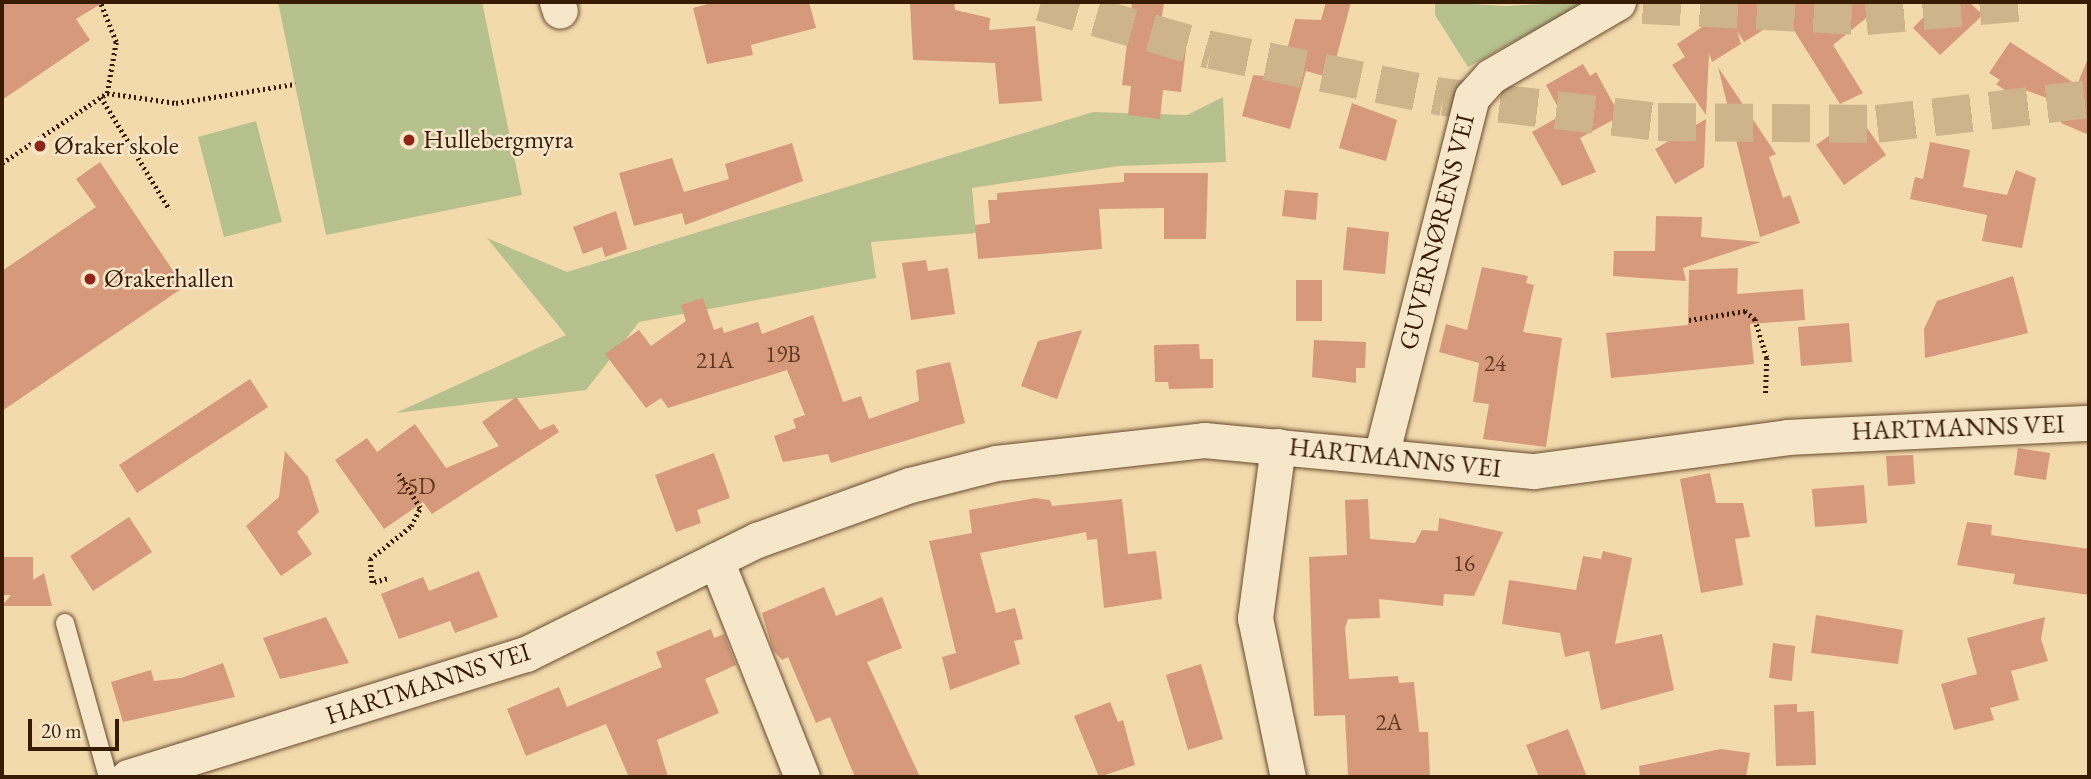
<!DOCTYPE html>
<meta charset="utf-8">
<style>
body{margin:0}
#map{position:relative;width:2091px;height:779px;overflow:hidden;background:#f3daad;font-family:"EB Garamond",serif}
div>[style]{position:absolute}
.green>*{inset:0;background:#b6c18e}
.building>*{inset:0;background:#d6997c}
.trunk-tunnel>*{height:38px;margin-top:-19px;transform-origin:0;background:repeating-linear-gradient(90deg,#ceb48b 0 38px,transparent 0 57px)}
.path>*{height:4.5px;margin-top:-2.25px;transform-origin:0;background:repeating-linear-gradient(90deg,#381b03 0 2px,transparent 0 5.5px)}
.roads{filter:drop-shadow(0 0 2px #674b2e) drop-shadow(0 0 2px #674b2e)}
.service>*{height:18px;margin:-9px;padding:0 9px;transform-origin:9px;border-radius:9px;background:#f7e7ca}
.minor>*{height:35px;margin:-17.5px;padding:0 17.5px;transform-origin:17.5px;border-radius:17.5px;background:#f7e7ca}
.dots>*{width:19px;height:19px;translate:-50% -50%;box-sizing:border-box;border:4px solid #f7e7ca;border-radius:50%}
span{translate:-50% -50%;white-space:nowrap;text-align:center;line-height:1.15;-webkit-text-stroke:5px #f7e7ca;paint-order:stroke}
.number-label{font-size:23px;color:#603a21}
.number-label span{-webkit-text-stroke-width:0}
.poi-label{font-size:26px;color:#381b03}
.left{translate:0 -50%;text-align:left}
.street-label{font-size:26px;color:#381b03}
.frame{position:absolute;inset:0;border:4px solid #381b03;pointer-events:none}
.scale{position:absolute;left:28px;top:719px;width:91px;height:32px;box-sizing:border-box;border:4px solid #381b03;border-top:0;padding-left:9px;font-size:21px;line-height:24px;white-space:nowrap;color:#381b03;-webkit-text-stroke:5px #f7e7ca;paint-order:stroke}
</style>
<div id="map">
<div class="green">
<i style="clip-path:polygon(278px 2px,482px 2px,522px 195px,326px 235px)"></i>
<i style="clip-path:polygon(1435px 2px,1506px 6px,1585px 2px,1468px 67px,1435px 15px)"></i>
<i style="clip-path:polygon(1223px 97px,1226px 162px,1119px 166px,972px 188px,976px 233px,871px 242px,876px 278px,639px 322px,586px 390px,396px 413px,566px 335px,487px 238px,567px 272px,1093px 112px,1187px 115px)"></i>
<i style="clip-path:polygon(256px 121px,282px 222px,224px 237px,198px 137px)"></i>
</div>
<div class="building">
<i style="clip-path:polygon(2px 2px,104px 2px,76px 19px,90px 40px,2px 100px)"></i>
<i style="clip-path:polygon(715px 2px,809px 2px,816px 28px,751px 45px,753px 55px,707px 64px,693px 8px)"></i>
<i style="clip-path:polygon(910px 2px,954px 2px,955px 10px,990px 18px,989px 30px,1035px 26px,1042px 101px,999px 104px,995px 63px,913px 60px)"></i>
<i style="clip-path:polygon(1132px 2px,1164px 2px,1158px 45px,1186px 49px,1181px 92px,1163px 90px,1160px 119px,1128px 115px,1131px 86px,1122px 85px)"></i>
<i style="clip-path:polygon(1326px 2px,1351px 2px,1331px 78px,1306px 71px,1290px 129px,1242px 116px,1253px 75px,1280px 77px,1295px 19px,1321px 20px)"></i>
<i style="clip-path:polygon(1718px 2px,1886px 2px,1833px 45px,1863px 93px,1840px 104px,1785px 16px,1744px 42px,1737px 31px,1741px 44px,1712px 62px,1709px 53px,1706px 115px,1672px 65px,1685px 57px,1677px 44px,1724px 12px)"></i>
<i style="clip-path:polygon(1938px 2px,1969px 2px,1983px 15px,1940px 55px,1913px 28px)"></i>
<i style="clip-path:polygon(2010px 42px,2077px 85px,2089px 56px,2089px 135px,2061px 123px,2068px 106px,2025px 90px,2018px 99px,1996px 84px,2000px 80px,1989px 73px)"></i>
<i style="clip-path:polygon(1583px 64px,1590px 76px,1596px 72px,1620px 116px,1580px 138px,1596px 172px,1562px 186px,1532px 132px,1562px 115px,1546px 85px)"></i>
<i style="clip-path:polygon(1718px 67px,1776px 154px,1769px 157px,1783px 198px,1790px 195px,1800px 223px,1760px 237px)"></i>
<i style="clip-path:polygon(1352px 103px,1397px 120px,1386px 161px,1339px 148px)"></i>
<i style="clip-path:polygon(1858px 115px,1886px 155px,1844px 185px,1816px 145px)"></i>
<i style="clip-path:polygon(1706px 119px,1704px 167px,1675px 184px,1655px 149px)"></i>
<i style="clip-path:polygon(1930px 142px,1970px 150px,1963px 187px,2007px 195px,2016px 170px,2036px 178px,2022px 248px,1982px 241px,1987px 215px,1910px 199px,1915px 177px,1923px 179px)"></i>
<i style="clip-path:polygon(792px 143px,803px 181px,685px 225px,682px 213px,634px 226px,619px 173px,672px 158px,684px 192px,729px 179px,725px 164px)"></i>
<i style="clip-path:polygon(100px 162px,184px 287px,2px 411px,2px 271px,96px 207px,76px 179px)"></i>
<i style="clip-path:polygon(1124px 173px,1208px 173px,1206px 239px,1164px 239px,1164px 208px,1099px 209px,1102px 249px,978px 259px,975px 225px,990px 223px,988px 200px,997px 200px,997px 193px,1124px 182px)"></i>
<i style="clip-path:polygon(1285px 190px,1318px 193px,1316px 220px,1282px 216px)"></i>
<i style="clip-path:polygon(616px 211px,627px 249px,605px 257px,602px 247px,583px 254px,573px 227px)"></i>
<i style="clip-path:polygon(1656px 216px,1702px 217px,1701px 237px,1761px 242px,1683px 268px,1686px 281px,1613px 276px,1614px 251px,1655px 251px)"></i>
<i style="clip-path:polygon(1347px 227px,1389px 232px,1385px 274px,1343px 270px)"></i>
<i style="clip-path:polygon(926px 260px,928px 271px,948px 268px,955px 314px,911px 320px,902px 263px)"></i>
<i style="clip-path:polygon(1482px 267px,1528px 276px,1526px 283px,1534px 285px,1523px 332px,1562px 338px,1546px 447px,1483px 439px,1489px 404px,1473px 402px,1479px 363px,1439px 352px,1446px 324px,1467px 330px)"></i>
<i style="clip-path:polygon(1738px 268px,1737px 294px,1803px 289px,1805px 320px,1750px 324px,1754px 364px,1611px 378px,1606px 333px,1688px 325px,1689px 270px)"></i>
<i style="clip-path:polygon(2013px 276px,2028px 333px,1925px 358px,1924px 329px,1937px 301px)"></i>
<i style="clip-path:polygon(1296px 280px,1322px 280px,1322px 321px,1296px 321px)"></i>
<i style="clip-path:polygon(703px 298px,714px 330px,722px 327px,724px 333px,758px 322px,762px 334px,813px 315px,843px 402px,861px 396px,869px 419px,919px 401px,916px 370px,950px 362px,965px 423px,831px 463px,828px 454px,783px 462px,774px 436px,796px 428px,793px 419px,805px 415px,787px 370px,668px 408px,661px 398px,646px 408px,605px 354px,639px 330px,651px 346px,686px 321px,681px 305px)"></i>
<i style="clip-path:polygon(1849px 323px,1852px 362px,1801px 366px,1798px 327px)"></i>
<i style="clip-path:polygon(1082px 330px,1057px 399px,1021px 386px,1038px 341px)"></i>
<i style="clip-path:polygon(1314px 340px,1366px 342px,1365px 368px,1356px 368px,1356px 383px,1312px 377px)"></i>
<i style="clip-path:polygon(1199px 344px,1200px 359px,1213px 359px,1213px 388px,1169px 389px,1168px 382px,1155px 382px,1154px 345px)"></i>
<i style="clip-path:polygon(250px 379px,268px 407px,137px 493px,119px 465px)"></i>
<i style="clip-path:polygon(516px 397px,540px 430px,554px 424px,559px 432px,432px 514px,423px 502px,384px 529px,335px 460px,367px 438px,377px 452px,415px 424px,446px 468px,499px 446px,482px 422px)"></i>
<i style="clip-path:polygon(2018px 448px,2050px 453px,2046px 480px,2014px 475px)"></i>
<i style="clip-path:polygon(285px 451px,308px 477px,319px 512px,297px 532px,312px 554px,281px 576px,246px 526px,279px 497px)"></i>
<i style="clip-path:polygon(714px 453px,730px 498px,697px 510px,701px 523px,676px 532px,655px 475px)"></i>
<i style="clip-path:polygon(1913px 455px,1915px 484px,1888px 486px,1886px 456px)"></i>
<i style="clip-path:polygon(1710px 473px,1716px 503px,1743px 503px,1750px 537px,1735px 539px,1743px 585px,1701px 593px,1680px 479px)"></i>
<i style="clip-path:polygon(1864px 485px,1867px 523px,1815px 527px,1812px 489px)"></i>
<i style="clip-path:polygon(1035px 498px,1050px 500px,1052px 506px,1122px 499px,1128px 554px,1156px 551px,1162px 599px,1104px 608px,1097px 539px,1087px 540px,1086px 532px,980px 553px,996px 613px,1015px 608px,1023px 639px,1014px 641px,1020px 664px,950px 690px,942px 657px,956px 653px,929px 541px,972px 533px,969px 510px)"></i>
<i style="clip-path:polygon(1368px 499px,1370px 539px,1415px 543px,1422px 530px,1438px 531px,1439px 518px,1503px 532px,1474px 596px,1444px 594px,1443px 606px,1379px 599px,1380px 618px,1348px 619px,1345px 628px,1349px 679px,1398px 676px,1399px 683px,1414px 682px,1419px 732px,1428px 732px,1430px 777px,1348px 777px,1345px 715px,1314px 716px,1309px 557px,1347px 555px,1345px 500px)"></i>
<i style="clip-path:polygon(129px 517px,152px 552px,93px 591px,70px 556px)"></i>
<i style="clip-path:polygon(1967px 522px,1992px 525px,1991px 535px,2089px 549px,2089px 595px,2013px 584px,2015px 574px,1957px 565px)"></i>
<i style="clip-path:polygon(1603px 551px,1632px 558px,1615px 644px,1662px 634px,1674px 690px,1601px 710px,1589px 651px,1565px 657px,1560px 633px,1502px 624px,1509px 580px,1576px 590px,1583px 556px,1601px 559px)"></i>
<i style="clip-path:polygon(2px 557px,33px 557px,33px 580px,44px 573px,52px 606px,2px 606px,11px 595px,2px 595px)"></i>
<i style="clip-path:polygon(479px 571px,498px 617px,455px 633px,450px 621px,399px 639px,381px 594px,423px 577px,429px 591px)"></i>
<i style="clip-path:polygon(824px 587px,836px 616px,882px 597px,902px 648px,867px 662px,920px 777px,855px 777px,830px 717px,816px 723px,788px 657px,782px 660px,773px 650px,762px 613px)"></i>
<i style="clip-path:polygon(1816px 615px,1903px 630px,1898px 664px,1811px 653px)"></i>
<i style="clip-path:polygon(326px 617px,349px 663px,280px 679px,263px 638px)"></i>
<i style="clip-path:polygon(2045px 617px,2041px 639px,2048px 661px,2011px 671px,2019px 700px,1990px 708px,1994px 720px,1954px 730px,1941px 684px,1977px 674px,1967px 638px)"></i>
<i style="clip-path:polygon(711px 629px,714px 638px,724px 634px,736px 665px,705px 679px,719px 713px,657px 740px,668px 777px,629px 777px,606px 724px,526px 756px,507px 709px,559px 687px,567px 707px,662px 667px,656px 652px)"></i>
<i style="clip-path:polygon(1773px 643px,1795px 646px,1792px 681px,1769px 678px)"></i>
<i style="clip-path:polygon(223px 663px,235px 697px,123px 722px,111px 682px,151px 670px,154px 681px,181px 678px)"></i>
<i style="clip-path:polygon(1201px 664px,1223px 739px,1188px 750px,1166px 675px)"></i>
<i style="clip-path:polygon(1110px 702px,1118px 722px,1123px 720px,1135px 765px,1099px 777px,1074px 716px)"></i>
<i style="clip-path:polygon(1797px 704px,1797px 712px,1814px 711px,1816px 765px,1776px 766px,1774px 705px)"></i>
<i style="clip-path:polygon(1568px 729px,1587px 777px,1539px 777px,1526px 745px)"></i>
<i style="clip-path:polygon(1721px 749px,1750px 753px,1746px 777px,1640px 777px,1639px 766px)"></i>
</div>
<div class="trunk-tunnel">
<i style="left:1041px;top:2px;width:177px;rotate:15.8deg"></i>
<i style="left:1211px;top:50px;width:237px;rotate:11.5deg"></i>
<i style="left:1443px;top:97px;width:216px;rotate:6.6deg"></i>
<i style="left:1658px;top:122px;width:219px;rotate:0.5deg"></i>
<i style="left:1877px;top:124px;width:213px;rotate:-6.7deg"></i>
<i style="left:1586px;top:2px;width:280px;rotate:2.9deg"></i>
<i style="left:1866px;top:16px;width:162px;rotate:-5deg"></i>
</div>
<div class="path">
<i style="left:107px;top:93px;width:70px;rotate:8.2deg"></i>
<i style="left:176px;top:103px;width:121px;rotate:-9.1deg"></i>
<i style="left:101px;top:97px;width:132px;rotate:58.6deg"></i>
<i style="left:2px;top:163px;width:126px;rotate:-33.7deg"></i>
<i style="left:107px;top:93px;width:52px;rotate:-80deg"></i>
<i style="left:116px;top:42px;width:43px;rotate:-111.8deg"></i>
<i style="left:1689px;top:320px;width:57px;rotate:-9.1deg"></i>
<i style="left:1745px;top:311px;width:13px;rotate:39deg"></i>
<i style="left:1755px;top:319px;width:41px;rotate:72.9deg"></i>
<i style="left:1767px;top:358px;width:37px;rotate:92deg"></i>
<i style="left:387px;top:579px;width:16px;rotate:165deg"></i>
<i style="left:372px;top:583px;width:24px;rotate:-95deg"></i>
<i style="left:370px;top:559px;width:53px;rotate:-38.8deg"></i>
<i style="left:411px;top:526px;width:20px;rotate:-63deg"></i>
<i style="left:420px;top:508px;width:40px;rotate:-122deg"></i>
</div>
<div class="roads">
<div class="service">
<i style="left:65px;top:623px;width:160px;rotate:74.4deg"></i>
</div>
<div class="minor">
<i style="left:557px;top:2px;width:9px;rotate:72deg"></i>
<i style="left:1278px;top:446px;width:174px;rotate:97.6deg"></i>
<i style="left:1255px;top:618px;width:162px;rotate:78.3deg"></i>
<i style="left:1381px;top:456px;width:370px;rotate:-75.8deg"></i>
<i style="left:1472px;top:97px;width:28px;rotate:-48deg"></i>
<i style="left:1491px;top:76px;width:147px;rotate:-30.2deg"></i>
<i style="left:716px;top:560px;width:233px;rotate:68.4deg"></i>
<i style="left:128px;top:777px;width:417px;rotate:-17.2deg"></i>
<i style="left:526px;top:654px;width:258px;rotate:-26.3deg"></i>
<i style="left:757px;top:540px;width:163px;rotate:-19.8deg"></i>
<i style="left:910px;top:485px;width:89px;rotate:-14.3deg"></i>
<i style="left:996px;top:463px;width:209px;rotate:-6.3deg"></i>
<i style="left:1204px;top:440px;width:331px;rotate:5.4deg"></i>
<i style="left:1534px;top:471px;width:256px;rotate:-7.6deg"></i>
<i style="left:1788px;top:437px;width:301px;rotate:-2.7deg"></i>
</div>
</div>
<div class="dots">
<i style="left:409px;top:140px;background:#8f2418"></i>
<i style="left:40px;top:146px;background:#8f2418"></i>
<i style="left:90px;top:279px;background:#8f2418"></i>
</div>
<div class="number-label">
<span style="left:783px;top:354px">19B</span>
<span style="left:715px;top:360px">21A</span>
<span style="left:1495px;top:363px">24</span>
<span style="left:416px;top:486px">25D</span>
<span style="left:1464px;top:563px">16</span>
<span style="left:1389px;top:722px">2A</span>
</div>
<div class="poi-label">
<span class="left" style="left:423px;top:140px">Hullebergmyra</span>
<span class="left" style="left:54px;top:146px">Øraker skole</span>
<span class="left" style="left:104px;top:279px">Ørakerhallen</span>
</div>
<div class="street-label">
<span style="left:1437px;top:232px;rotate:-76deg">GUVERNØRENS VEI</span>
<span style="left:1958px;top:428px;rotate:-2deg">HARTMANNS VEI</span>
<span style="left:1395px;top:458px;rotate:6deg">HARTMANNS VEI</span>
<span style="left:428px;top:684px;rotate:-18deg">HARTMANNS VEI</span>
</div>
<div class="frame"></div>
<div class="scale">20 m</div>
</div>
